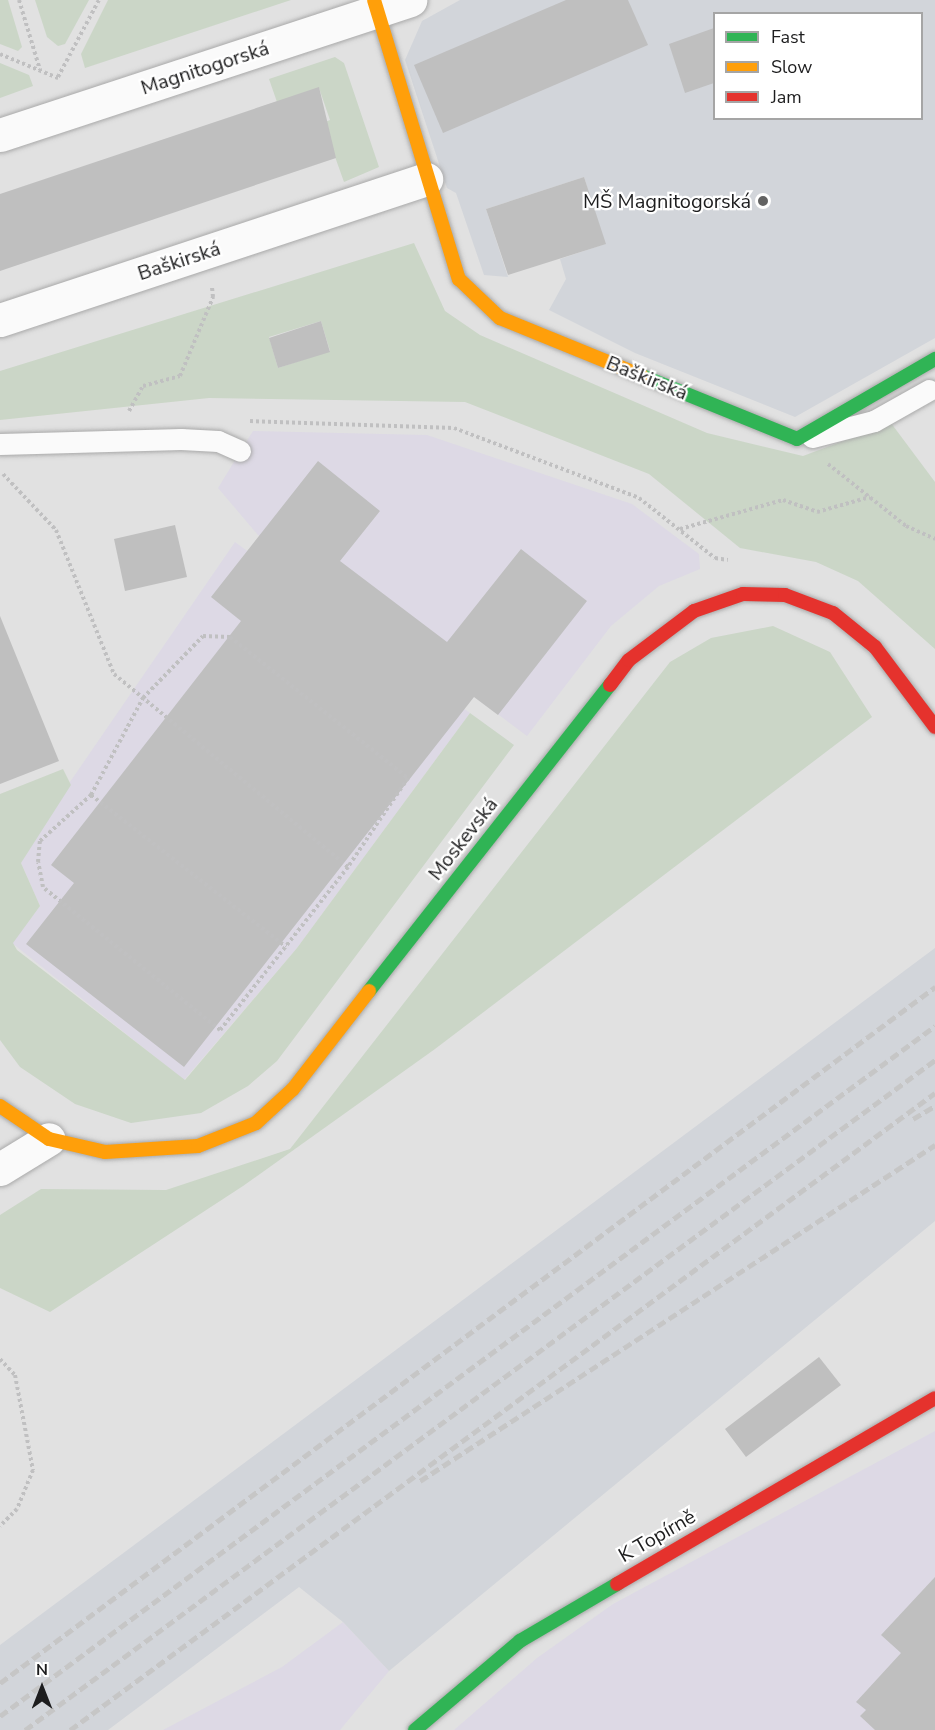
<!DOCTYPE html>
<meta charset="utf-8">
<style>
body{margin:0}
#map{position:relative;width:935px;height:1730px;overflow:hidden;background:#e1e1e1;font-family:"Nunito Sans",sans-serif}
div>[style]{position:absolute}
.industrial>*{inset:0;background:#ddd9e5}
.built>*{inset:0;background:#d2d5da}
.green>*{inset:0;background:#cbd6c7}
.building>*{inset:0;background:#bfbfbf}
.path>*{height:4px;margin-top:-2px;transform-origin:0;background:repeating-linear-gradient(90deg,#c0c0c1 0 3px,transparent 0 6px)}
.roads{filter:drop-shadow(0 0 2px #a9a9a9) drop-shadow(0 0 2px #a9a9a9)}
.lane>*{height:21px;margin:-10.5px;padding:0 10.5px;transform-origin:10.5px;border-radius:10.5px;background:#fafafa}
.street>*{height:33px;margin:-16.5px;padding:0 16.5px;transform-origin:16.5px;border-radius:16.5px;background:#fafafa}
.fast>*{height:14px;margin:-7px;padding:0 7px;transform-origin:7px;border-radius:7px;background:#30b455}
.slow>*{height:14px;margin:-7px;padding:0 7px;transform-origin:7px;border-radius:7px;background:#ff9f0a}
.jam>*{height:14px;margin:-7px;padding:0 7px;transform-origin:7px;border-radius:7px;background:#e5322d}
.rail>*{height:4.5px;margin-top:-2.25px;transform-origin:0;background:repeating-linear-gradient(90deg,#c6c6c6 0 9px,transparent 0 13.5px)}
.dots>*{width:16px;height:16px;translate:-50% -50%;box-sizing:border-box;border:3px solid #fff;border-radius:50%}
span{translate:-50% -50%;white-space:nowrap;text-align:center;line-height:1.15;-webkit-text-stroke:4.5px #fff;paint-order:stroke}
.street-label{font-size:20px;color:#1d1d1e}
.poi-label{font-size:20px;color:#1d1d1e}
.right{translate:-100% -50%;text-align:right}
.legend{position:absolute;left:713px;top:12px;width:210px;height:108px;box-sizing:border-box;background:#fff;border:2px solid #a5a5a5;margin:0;padding:8px 10px;list-style:none;font-size:18px;color:#1d1d1e}
.legend li{display:flex;align-items:center;gap:12px;height:30px}
.legend b{width:30px;border:2px solid #a5a5a5}
.north{position:absolute;left:12px;top:1658px;width:60px;height:60px;-webkit-text-stroke:4px #fff;paint-order:stroke;rotate:0deg;font-size:16px;font-weight:700;line-height:24px;text-align:center;color:#1d1d1e}
.north::after{content:'';display:block;margin:auto;width:21px;height:27px;background:#1d1d1e;clip-path:polygon(50% 0,100% 100%,50% 72%,0 100%)}
</style>
<div id="map">
<div class="industrial">
<i style="clip-path:polygon(253px 431px,427px 435px,632px 504px,699px 554px,700px 569px,659px 586px,611px 626px,527px 736px,258px 535px,218px 488px)"></i>
<i style="clip-path:polygon(235px 542px,470px 713px,297px 948px,184px 1080px,12px 943px,40px 906px,21px 863px,50px 811px)"></i>
<i style="clip-path:polygon(935px 1431px,935px 1730px,454px 1730px,537px 1658px,613px 1604px)"></i>
<i style="clip-path:polygon(343px 1622px,389px 1671px,340px 1730px,163px 1730px,282px 1667px)"></i>
</div>
<div class="built">
<i style="clip-path:polygon(evenodd,460px 0,935px 0,935px 338px,795px 417px,635px 353px,549px 310px,566px 279px,560px 259px,605px 244px,584px 177px,486px 209px,508px 277px,484px 275px,456px 193px,447px 188px,405px 60px,422px 21px,460px 0,714px 14px,922px 14px,922px 118px,714px 118px,714px 14px)"></i>
<i style="clip-path:polygon(935px 948px,935px 1221px,389px 1671px,343px 1622px,299px 1587px,108px 1730px,0 1730px,0 1645px)"></i>
</div>
<div class="green">
<i style="clip-path:polygon(0 0,8px 0,22px 47px,18px 51px,0 44px)"></i>
<i style="clip-path:polygon(35px 0,89px 0,65px 44px,58px 46px,47px 37px)"></i>
<i style="clip-path:polygon(108px 0,291px 0,85px 68px,81px 54px)"></i>
<i style="clip-path:polygon(335px 57px,344px 63px,379px 167px,344px 182px,323px 123px,330px 120px,319px 88px,277px 102px,269px 79px)"></i>
<i style="clip-path:polygon(0 63px,29px 75px,33px 86px,0 98px)"></i>
<i style="clip-path:polygon(evenodd,414px 243px,445px 311px,480px 335px,707px 433px,803px 456px,891px 423px,935px 482px,935px 649px,858px 581px,816px 562px,740px 548px,649px 474px,465px 402px,209px 398px,0 420px,0 371px,414px 243px,321px 321px,330px 351px,278px 368px,269px 337px,321px 321px)"></i>
<i style="clip-path:polygon(773px 626px,830px 652px,872px 717px,435px 1049px,243px 1186px,50px 1312px,0 1288px,0 1215px,41px 1189px,166px 1190px,290px 1149px,670px 662px,711px 638px)"></i>
<i style="clip-path:polygon(470px 713px,514px 745px,277px 1061px,248px 1086px,201px 1113px,131px 1123px,75px 1104px,20px 1067px,0 1040px,0 794px,63px 769px,71px 785px,21px 863px,40px 906px,13px 943px,17px 950px,185px 1080px,297px 948px)"></i>
</div>
<div class="building">
<i style="clip-path:polygon(566px 0,628px 0,648px 45px,443px 133px,414px 65px)"></i>
<i style="clip-path:polygon(714px 28px,714px 83px,685px 93px,669px 44px)"></i>
<i style="clip-path:polygon(319px 87px,336px 158px,0 271px,0 194px)"></i>
<i style="clip-path:polygon(584px 177px,606px 244px,508px 275px,486px 209px)"></i>
<i style="clip-path:polygon(321px 321px,330px 352px,278px 368px,269px 338px)"></i>
<i style="clip-path:polygon(318px 461px,380px 511px,340px 561px,447px 642px,521px 549px,587px 601px,498px 715px,474px 697px,184px 1067px,26px 944px,74px 883px,51px 865px,241px 621px,211px 597px)"></i>
<i style="clip-path:polygon(175px 525px,187px 577px,125px 591px,114px 539px)"></i>
<i style="clip-path:polygon(0 616px,59px 761px,0 784px)"></i>
<i style="clip-path:polygon(819px 1357px,841px 1385px,746px 1457px,725px 1429px)"></i>
<i style="clip-path:polygon(935px 1577px,935px 1730px,875px 1730px,860px 1716px,866px 1710px,856px 1702px,901px 1653px,881px 1635px)"></i>
</div>
<div class="path">
<i style="left:19px;top:0;width:73px;rotate:73.3deg"></i>
<i style="left:0;top:54px;width:63px;rotate:22.5deg"></i>
<i style="left:58px;top:77px;width:87px;rotate:-62deg"></i>
<i style="left:129px;top:411px;width:29px;rotate:-61deg"></i>
<i style="left:143px;top:386px;width:38px;rotate:-15deg"></i>
<i style="left:180px;top:376px;width:86px;rotate:-67.3deg"></i>
<i style="left:213px;top:297px;width:10px;rotate:-96deg"></i>
<i style="left:250px;top:421px;width:204px;rotate:2deg"></i>
<i style="left:454px;top:428px;width:198px;rotate:20.7deg"></i>
<i style="left:639px;top:498px;width:97px;rotate:38.3deg"></i>
<i style="left:715px;top:558px;width:13px;rotate:9deg"></i>
<i style="left:828px;top:464px;width:100px;rotate:38.5deg"></i>
<i style="left:906px;top:526px;width:32px;rotate:24deg"></i>
<i style="left:3px;top:474px;width:77px;rotate:46.6deg"></i>
<i style="left:56px;top:530px;width:155px;rotate:68.1deg"></i>
<i style="left:114px;top:674px;width:303px;rotate:39.5deg"></i>
<i style="left:680px;top:529px;width:107px;rotate:-15.7deg"></i>
<i style="left:783px;top:500px;width:36px;rotate:19deg"></i>
<i style="left:817px;top:512px;width:55px;rotate:-15.8deg"></i>
<i style="left:203px;top:636px;width:27px;rotate:2deg"></i>
<i style="left:230px;top:637px;width:227px;rotate:38.4deg"></i>
<i style="left:408px;top:778px;width:107px;rotate:124deg"></i>
<i style="left:348px;top:867px;width:207px;rotate:128.1deg"></i>
<i style="left:220px;top:1030px;width:228px;rotate:-141.1deg"></i>
<i style="left:43px;top:887px;width:25px;rotate:-101deg"></i>
<i style="left:38px;top:862px;width:21px;rotate:-85deg"></i>
<i style="left:40px;top:841px;width:69px;rotate:-42deg"></i>
<i style="left:91px;top:795px;width:110px;rotate:-61.8deg"></i>
<i style="left:143px;top:698px;width:86px;rotate:-45.9deg"></i>
<i style="left:91px;top:795px;width:247px;rotate:37.9deg"></i>
<i style="left:0;top:1359px;width:22px;rotate:47deg"></i>
<i style="left:15px;top:1375px;width:97px;rotate:79.3deg"></i>
<i style="left:33px;top:1470px;width:42px;rotate:112.3deg"></i>
<i style="left:17px;top:1509px;width:24px;rotate:135deg"></i>
</div>
<div class="roads">
<div class="lane">
<i style="left:812px;top:437px;width:64px;rotate:-14.5deg"></i>
<i style="left:874px;top:421px;width:63px;rotate:-29.4deg"></i>
<i style="left:0;top:444px;width:181px;rotate:-1.6deg"></i>
<i style="left:181px;top:439px;width:37px;rotate:3deg"></i>
<i style="left:218px;top:441px;width:24px;rotate:24deg"></i>
</div>
<div class="street">
<i style="left:0;top:135px;width:432px;rotate:-18.2deg"></i>
<i style="left:0;top:320px;width:449px;rotate:-18.3deg"></i>
<i style="left:0;top:1169px;width:57px;rotate:-31.5deg"></i>
</div>
<div class="fast">
<i style="left:642px;top:376px;width:167px;rotate:22.1deg"></i>
<i style="left:797px;top:439px;width:160px;rotate:-30.1deg"></i>
<i style="left:369px;top:991px;width:390px;rotate:-51.8deg"></i>
<i style="left:415px;top:1730px;width:138px;rotate:-40.3deg"></i>
<i style="left:520px;top:1641px;width:113px;rotate:-30.4deg"></i>
</div>
<div class="slow">
<i style="left:374px;top:0;width:292px;rotate:73.1deg"></i>
<i style="left:459px;top:279px;width:57px;rotate:43.6deg"></i>
<i style="left:500px;top:318px;width:153px;rotate:22.2deg"></i>
<i style="left:0;top:1106px;width:59px;rotate:34deg"></i>
<i style="left:49px;top:1139px;width:57px;rotate:13.1deg"></i>
<i style="left:105px;top:1152px;width:93px;rotate:-3.7deg"></i>
<i style="left:198px;top:1146px;width:62px;rotate:-21.6deg"></i>
<i style="left:256px;top:1123px;width:50px;rotate:-42.6deg"></i>
<i style="left:293px;top:1089px;width:124px;rotate:-52.2deg"></i>
</div>
<div class="jam">
<i style="left:610px;top:685px;width:31px;rotate:-53deg"></i>
<i style="left:629px;top:660px;width:81px;rotate:-37deg"></i>
<i style="left:694px;top:611px;width:52px;rotate:-19.1deg"></i>
<i style="left:743px;top:594px;width:42px;rotate:1.4deg"></i>
<i style="left:785px;top:595px;width:51px;rotate:20.6deg"></i>
<i style="left:833px;top:613px;width:54px;rotate:39deg"></i>
<i style="left:875px;top:647px;width:100px;rotate:53.1deg"></i>
<i style="left:617px;top:1584px;width:368px;rotate:-30.3deg"></i>
</div>
</div>
<div class="rail">
<i style="left:913px;top:1119px;width:26px;rotate:-31deg"></i>
<i style="left:420px;top:1481px;width:615px;rotate:-33.12deg"></i>
<i style="left:0;top:1683px;width:1166px;rotate:-36.66deg"></i>
<i style="left:0;top:1716px;width:1162px;rotate:-36.43deg"></i>
<i style="left:25px;top:1730px;width:1130px;rotate:-36.36deg"></i>
<i style="left:70px;top:1730px;width:1074px;rotate:-36.37deg"></i>
</div>
<div class="dots">
<i style="left:763px;top:201px;background:#626262"></i>
</div>
<div class="street-label">
<span style="left:205px;top:68px;rotate:-18deg">Magnitogorská</span>
<span style="left:179px;top:261px;rotate:-18deg">Baškirská</span>
<span style="left:647px;top:378px;rotate:22deg">Baškirská</span>
<span style="left:463px;top:839px;rotate:-52deg">Moskevská</span>
<span style="left:657px;top:1536px;rotate:-30deg">K Topírně</span>
</div>
<div class="poi-label">
<span class="right" style="left:751px;top:201px">MŠ Magnitogorská</span>
</div>
<ul class="legend">
<li><b style="height:8px;background:#30b455"></b>Fast</li>
<li><b style="height:8px;background:#ff9f0a"></b>Slow</li>
<li><b style="height:8px;background:#e5322d"></b>Jam</li>
</ul>
<div class="north">N</div>
</div>
